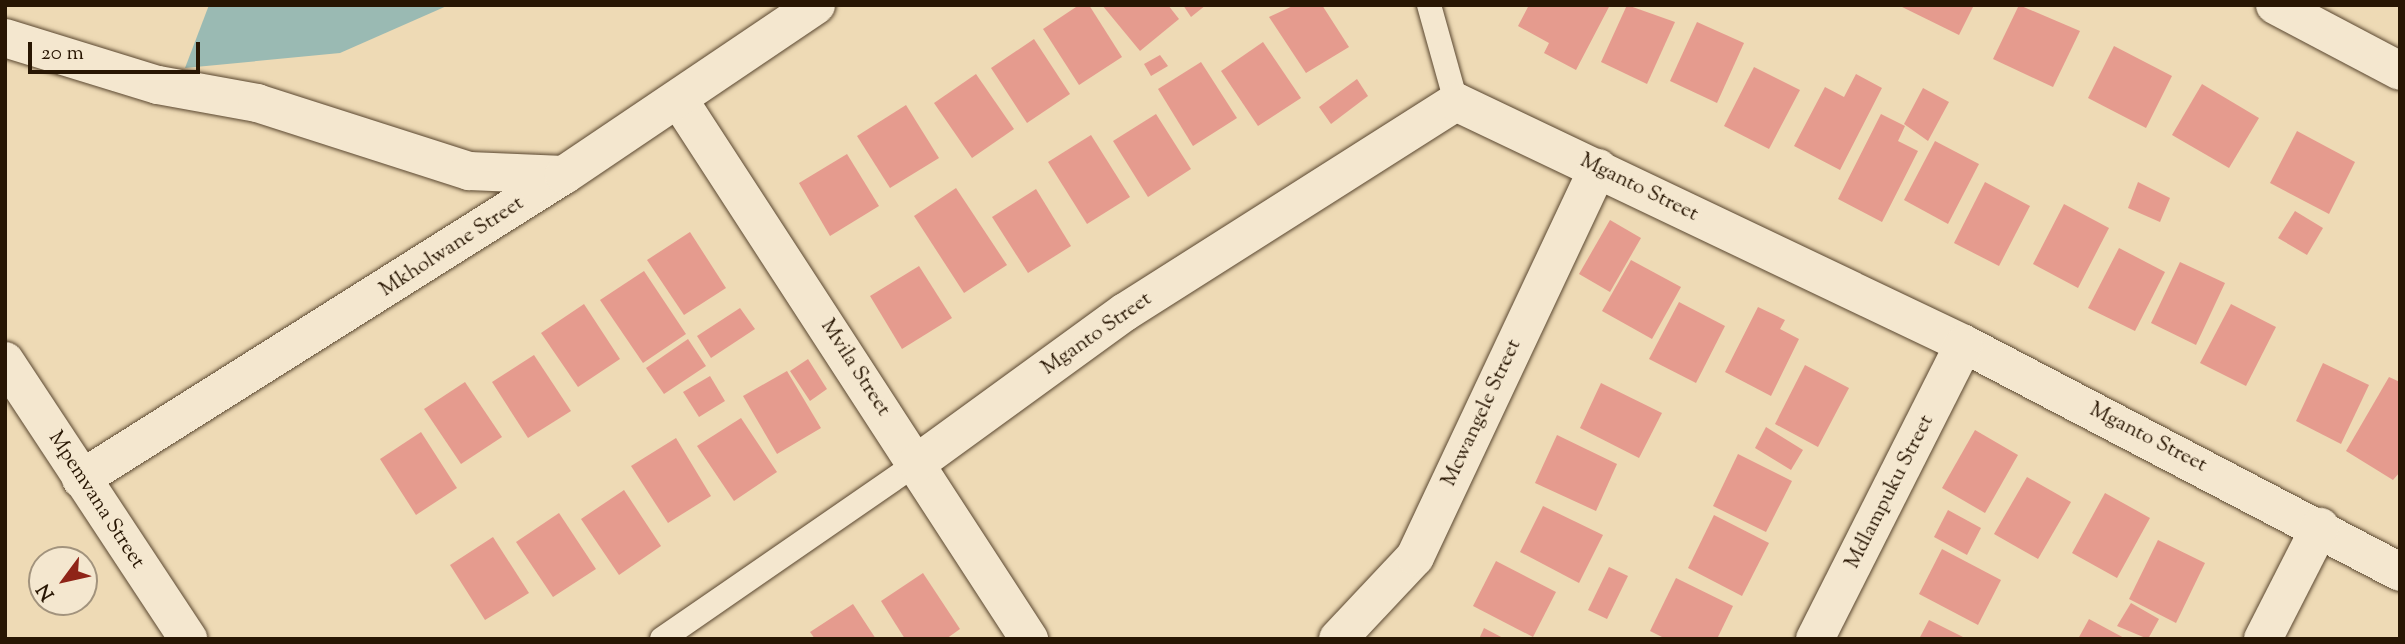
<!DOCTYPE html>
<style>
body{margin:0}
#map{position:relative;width:2405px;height:644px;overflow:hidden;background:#eedab5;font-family:"Sorts Mill Goudy",serif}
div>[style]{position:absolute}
.water>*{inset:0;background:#9abab3}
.building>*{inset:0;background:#e59b8e}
.roads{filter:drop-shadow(0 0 2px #5a4730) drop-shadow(0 0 2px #5a4730)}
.service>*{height:24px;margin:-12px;padding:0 12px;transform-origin:12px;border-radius:12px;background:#f4e7cf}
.minor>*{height:38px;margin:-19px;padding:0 19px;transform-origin:19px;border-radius:19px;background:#f4e7cf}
span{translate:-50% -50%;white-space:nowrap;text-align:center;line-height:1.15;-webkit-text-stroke:7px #f4e7cf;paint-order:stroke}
.street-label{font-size:21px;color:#281603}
.frame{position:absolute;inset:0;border:7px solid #281603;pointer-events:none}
.north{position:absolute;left:28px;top:546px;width:70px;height:70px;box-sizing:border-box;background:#f4e7cf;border:2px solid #a2937d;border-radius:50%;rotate:237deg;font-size:19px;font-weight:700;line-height:28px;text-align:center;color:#281603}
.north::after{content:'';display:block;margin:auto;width:24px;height:32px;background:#8f2418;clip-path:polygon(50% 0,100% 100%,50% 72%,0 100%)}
.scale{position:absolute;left:28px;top:42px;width:172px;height:32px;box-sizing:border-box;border:4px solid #281603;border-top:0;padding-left:9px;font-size:21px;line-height:24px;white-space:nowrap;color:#281603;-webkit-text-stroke:5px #f4e7cf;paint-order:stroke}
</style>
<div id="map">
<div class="water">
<i style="clip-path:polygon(209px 5px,449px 5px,340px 53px,185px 68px)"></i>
</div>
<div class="building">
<i style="clip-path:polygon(1079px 5px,1089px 5px,1122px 57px,1079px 85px,1043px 29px)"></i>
<i style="clip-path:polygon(1102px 5px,1168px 5px,1179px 19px,1140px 51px)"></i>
<i style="clip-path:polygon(1183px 5px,1206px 5px,1191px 17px)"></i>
<i style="clip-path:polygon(1295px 5px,1322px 5px,1349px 47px,1306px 73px,1269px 17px)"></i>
<i style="clip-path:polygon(1529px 5px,1610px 5px,1576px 70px,1544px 53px,1549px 43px,1518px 26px)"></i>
<i style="clip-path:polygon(1627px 5px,1675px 22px,1647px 84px,1601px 62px)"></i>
<i style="clip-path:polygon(1898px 5px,1974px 5px,1959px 35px)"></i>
<i style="clip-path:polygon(2019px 5px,2080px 31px,2053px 87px,1993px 59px)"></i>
<i style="clip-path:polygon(1697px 22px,1744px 43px,1717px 103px,1670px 81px)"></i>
<i style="clip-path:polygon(1034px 39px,1070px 94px,1027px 123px,991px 68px)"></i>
<i style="clip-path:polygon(1263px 42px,1301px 98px,1258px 126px,1221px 71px)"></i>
<i style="clip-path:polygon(2114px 46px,2172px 76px,2146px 128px,2088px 98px)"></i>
<i style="clip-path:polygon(1160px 55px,1168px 66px,1151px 76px,1144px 64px)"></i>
<i style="clip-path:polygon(1201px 62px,1237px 118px,1193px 146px,1158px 89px)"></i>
<i style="clip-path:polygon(1754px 67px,1800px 90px,1769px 149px,1724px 126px)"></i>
<i style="clip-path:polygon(976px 74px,1014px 129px,972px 158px,934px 103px)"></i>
<i style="clip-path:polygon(1856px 74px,1882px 88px,1840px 170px,1794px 146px,1825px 87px,1844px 97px)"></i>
<i style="clip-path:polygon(1357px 79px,1368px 96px,1331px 124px,1319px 107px)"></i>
<i style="clip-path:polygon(2202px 84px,2259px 118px,2229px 168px,2172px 135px)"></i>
<i style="clip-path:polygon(1923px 88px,1949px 102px,1928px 141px,1904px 124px)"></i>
<i style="clip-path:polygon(906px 105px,939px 158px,890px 188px,857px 136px)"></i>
<i style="clip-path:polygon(1156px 114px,1191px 169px,1148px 197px,1113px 141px)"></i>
<i style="clip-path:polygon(1881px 114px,1905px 126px,1898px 141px,1918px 151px,1882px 222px,1838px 199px)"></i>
<i style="clip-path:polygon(2297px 131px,2355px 162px,2329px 214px,2270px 183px)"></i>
<i style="clip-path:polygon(1091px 135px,1130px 197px,1087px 224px,1048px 162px)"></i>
<i style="clip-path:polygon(1935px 141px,1979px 164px,1948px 224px,1904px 200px)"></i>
<i style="clip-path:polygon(847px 154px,879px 206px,830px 236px,799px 183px)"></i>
<i style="clip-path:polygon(1985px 182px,2030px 206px,1999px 266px,1954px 243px)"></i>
<i style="clip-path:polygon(2138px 182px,2170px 198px,2160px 222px,2128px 208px)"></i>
<i style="clip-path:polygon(956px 188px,1007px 265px,964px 293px,914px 216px)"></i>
<i style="clip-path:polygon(1036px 189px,1071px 246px,1028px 273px,992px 217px)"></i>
<i style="clip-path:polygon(2064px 204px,2109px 228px,2078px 288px,2033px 264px)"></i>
<i style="clip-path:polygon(2295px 211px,2323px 228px,2307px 255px,2278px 238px)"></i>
<i style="clip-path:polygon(1610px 220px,1641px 238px,1610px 292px,1579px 274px)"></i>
<i style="clip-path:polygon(690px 232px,726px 288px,684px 315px,647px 260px)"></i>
<i style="clip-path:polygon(2119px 248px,2165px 272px,2135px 331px,2088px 308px)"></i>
<i style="clip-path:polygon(1631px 260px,1681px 287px,1652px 339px,1602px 311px)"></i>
<i style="clip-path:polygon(2180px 262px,2225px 283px,2196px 345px,2151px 323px)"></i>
<i style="clip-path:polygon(919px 266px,952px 318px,902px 349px,870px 296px)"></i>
<i style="clip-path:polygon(644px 271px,686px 334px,643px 363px,600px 300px)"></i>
<i style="clip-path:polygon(1679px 302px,1725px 326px,1696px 383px,1649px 359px)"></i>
<i style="clip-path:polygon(584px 304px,620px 359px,578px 387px,541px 333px)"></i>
<i style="clip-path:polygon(2231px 304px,2276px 327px,2246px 386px,2200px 363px)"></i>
<i style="clip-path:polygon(1758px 307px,1785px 320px,1780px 329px,1799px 339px,1771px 396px,1725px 372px)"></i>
<i style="clip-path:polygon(740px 308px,755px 329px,711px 358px,697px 336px)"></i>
<i style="clip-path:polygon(688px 339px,706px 366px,664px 394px,646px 368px)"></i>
<i style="clip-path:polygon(534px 355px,571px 411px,528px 438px,492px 382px)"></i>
<i style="clip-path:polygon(808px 359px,827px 389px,810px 401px,790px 371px)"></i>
<i style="clip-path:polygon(2323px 363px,2369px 385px,2341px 444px,2296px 421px)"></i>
<i style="clip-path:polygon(1805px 365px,1849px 388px,1818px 447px,1775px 424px)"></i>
<i style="clip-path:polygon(787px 371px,821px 428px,777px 454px,743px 396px)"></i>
<i style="clip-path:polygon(710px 376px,725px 401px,699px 417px,683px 392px)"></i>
<i style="clip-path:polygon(2389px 377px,2400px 382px,2400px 472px,2393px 480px,2346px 451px)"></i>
<i style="clip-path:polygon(465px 382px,502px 437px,461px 464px,424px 409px)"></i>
<i style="clip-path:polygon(1601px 383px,1662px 413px,1639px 458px,1580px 428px)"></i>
<i style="clip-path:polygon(741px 418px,777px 472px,734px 501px,697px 446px)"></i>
<i style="clip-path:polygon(1766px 427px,1803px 450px,1791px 470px,1755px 448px)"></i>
<i style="clip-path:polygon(1975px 430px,2018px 455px,1985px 513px,1942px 488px)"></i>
<i style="clip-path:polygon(421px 432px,457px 488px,416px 515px,380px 459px)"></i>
<i style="clip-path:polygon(1557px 435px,1617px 464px,1596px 511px,1535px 483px)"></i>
<i style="clip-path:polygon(676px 438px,711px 496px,668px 523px,631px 466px)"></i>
<i style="clip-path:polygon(1738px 454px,1792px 481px,1766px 532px,1713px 506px)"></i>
<i style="clip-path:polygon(2027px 477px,2071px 502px,2038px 559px,1994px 534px)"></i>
<i style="clip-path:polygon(624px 490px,661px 546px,619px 575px,581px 519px)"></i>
<i style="clip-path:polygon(2105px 493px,2150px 518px,2117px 578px,2072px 553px)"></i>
<i style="clip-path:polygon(1543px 506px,1603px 535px,1579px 583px,1520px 552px)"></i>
<i style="clip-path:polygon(1948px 510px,1981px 528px,1967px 555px,1934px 537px)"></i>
<i style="clip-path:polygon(559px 513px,596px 569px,553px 597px,516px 542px)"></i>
<i style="clip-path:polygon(1714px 515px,1769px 543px,1742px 596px,1688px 568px)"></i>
<i style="clip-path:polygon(493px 537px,529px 593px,485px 620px,450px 565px)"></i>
<i style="clip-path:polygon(2158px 540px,2205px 563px,2176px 623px,2129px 599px)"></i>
<i style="clip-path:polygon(1942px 549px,2001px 580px,1978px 625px,1919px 594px)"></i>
<i style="clip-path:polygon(1496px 561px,1556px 592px,1533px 637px,1473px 606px)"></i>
<i style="clip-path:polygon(1609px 567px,1628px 576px,1607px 619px,1588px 610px)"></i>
<i style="clip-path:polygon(923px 573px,960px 629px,946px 639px,905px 639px,881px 601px)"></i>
<i style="clip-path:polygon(1676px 578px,1733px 606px,1717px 639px,1666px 639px,1650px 631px)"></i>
<i style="clip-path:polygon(2131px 603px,2159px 619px,2148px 639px,2117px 626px)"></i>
<i style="clip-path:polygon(853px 604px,876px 639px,815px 639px,810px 632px)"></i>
<i style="clip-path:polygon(2089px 619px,2126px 639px,2078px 639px)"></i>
<i style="clip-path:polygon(1929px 620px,1967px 639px,1919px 639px)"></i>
<i style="clip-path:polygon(1484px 628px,1505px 639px,1479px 639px)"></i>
</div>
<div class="roads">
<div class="service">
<i style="left:1429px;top:5px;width:101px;rotate:74.4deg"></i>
<i style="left:662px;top:639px;width:310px;rotate:-34.6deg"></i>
</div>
<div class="minor">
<i style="left:2275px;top:5px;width:141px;rotate:27.8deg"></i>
<i style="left:5px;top:38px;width:160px;rotate:17.1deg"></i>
<i style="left:158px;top:85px;width:101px;rotate:10.3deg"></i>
<i style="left:257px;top:103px;width:223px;rotate:17.8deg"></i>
<i style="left:469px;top:171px;width:95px;rotate:2.4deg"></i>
<i style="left:679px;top:100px;width:643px;rotate:57deg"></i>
<i style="left:5px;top:361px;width:333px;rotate:56.6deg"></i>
<i style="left:917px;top:463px;width:257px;rotate:-36deg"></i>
<i style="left:1125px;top:312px;width:392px;rotate:-32.4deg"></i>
<i style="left:1456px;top:102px;width:563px;rotate:25.47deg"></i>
<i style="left:1964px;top:344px;width:492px;rotate:27.6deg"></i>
<i style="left:81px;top:479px;width:571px;rotate:-32.19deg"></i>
<i style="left:564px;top:175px;width:304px;rotate:-34deg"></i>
<i style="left:1338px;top:639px;width:112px;rotate:-46.8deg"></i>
<i style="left:1415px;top:557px;width:430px;rotate:-64.8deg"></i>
<i style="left:1815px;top:639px;width:330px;rotate:-63.2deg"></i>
<i style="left:2263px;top:639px;width:126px;rotate:-63deg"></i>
</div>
</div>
<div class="street-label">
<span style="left:1639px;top:188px;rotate:26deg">Mganto Street</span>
<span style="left:452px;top:247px;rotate:-33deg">Mkholwane Street</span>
<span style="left:1097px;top:334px;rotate:-35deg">Mganto Street</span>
<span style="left:855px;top:368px;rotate:57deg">Mvila Street</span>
<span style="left:1482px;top:413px;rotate:-65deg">Mcwangele Street</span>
<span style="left:2148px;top:438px;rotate:27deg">Mganto Street</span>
<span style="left:1890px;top:492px;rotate:-63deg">Mdlampuku Street</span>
<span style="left:96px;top:500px;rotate:57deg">Mpemvana Street</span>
</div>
<div class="frame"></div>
<div class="north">N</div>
<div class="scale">20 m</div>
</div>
